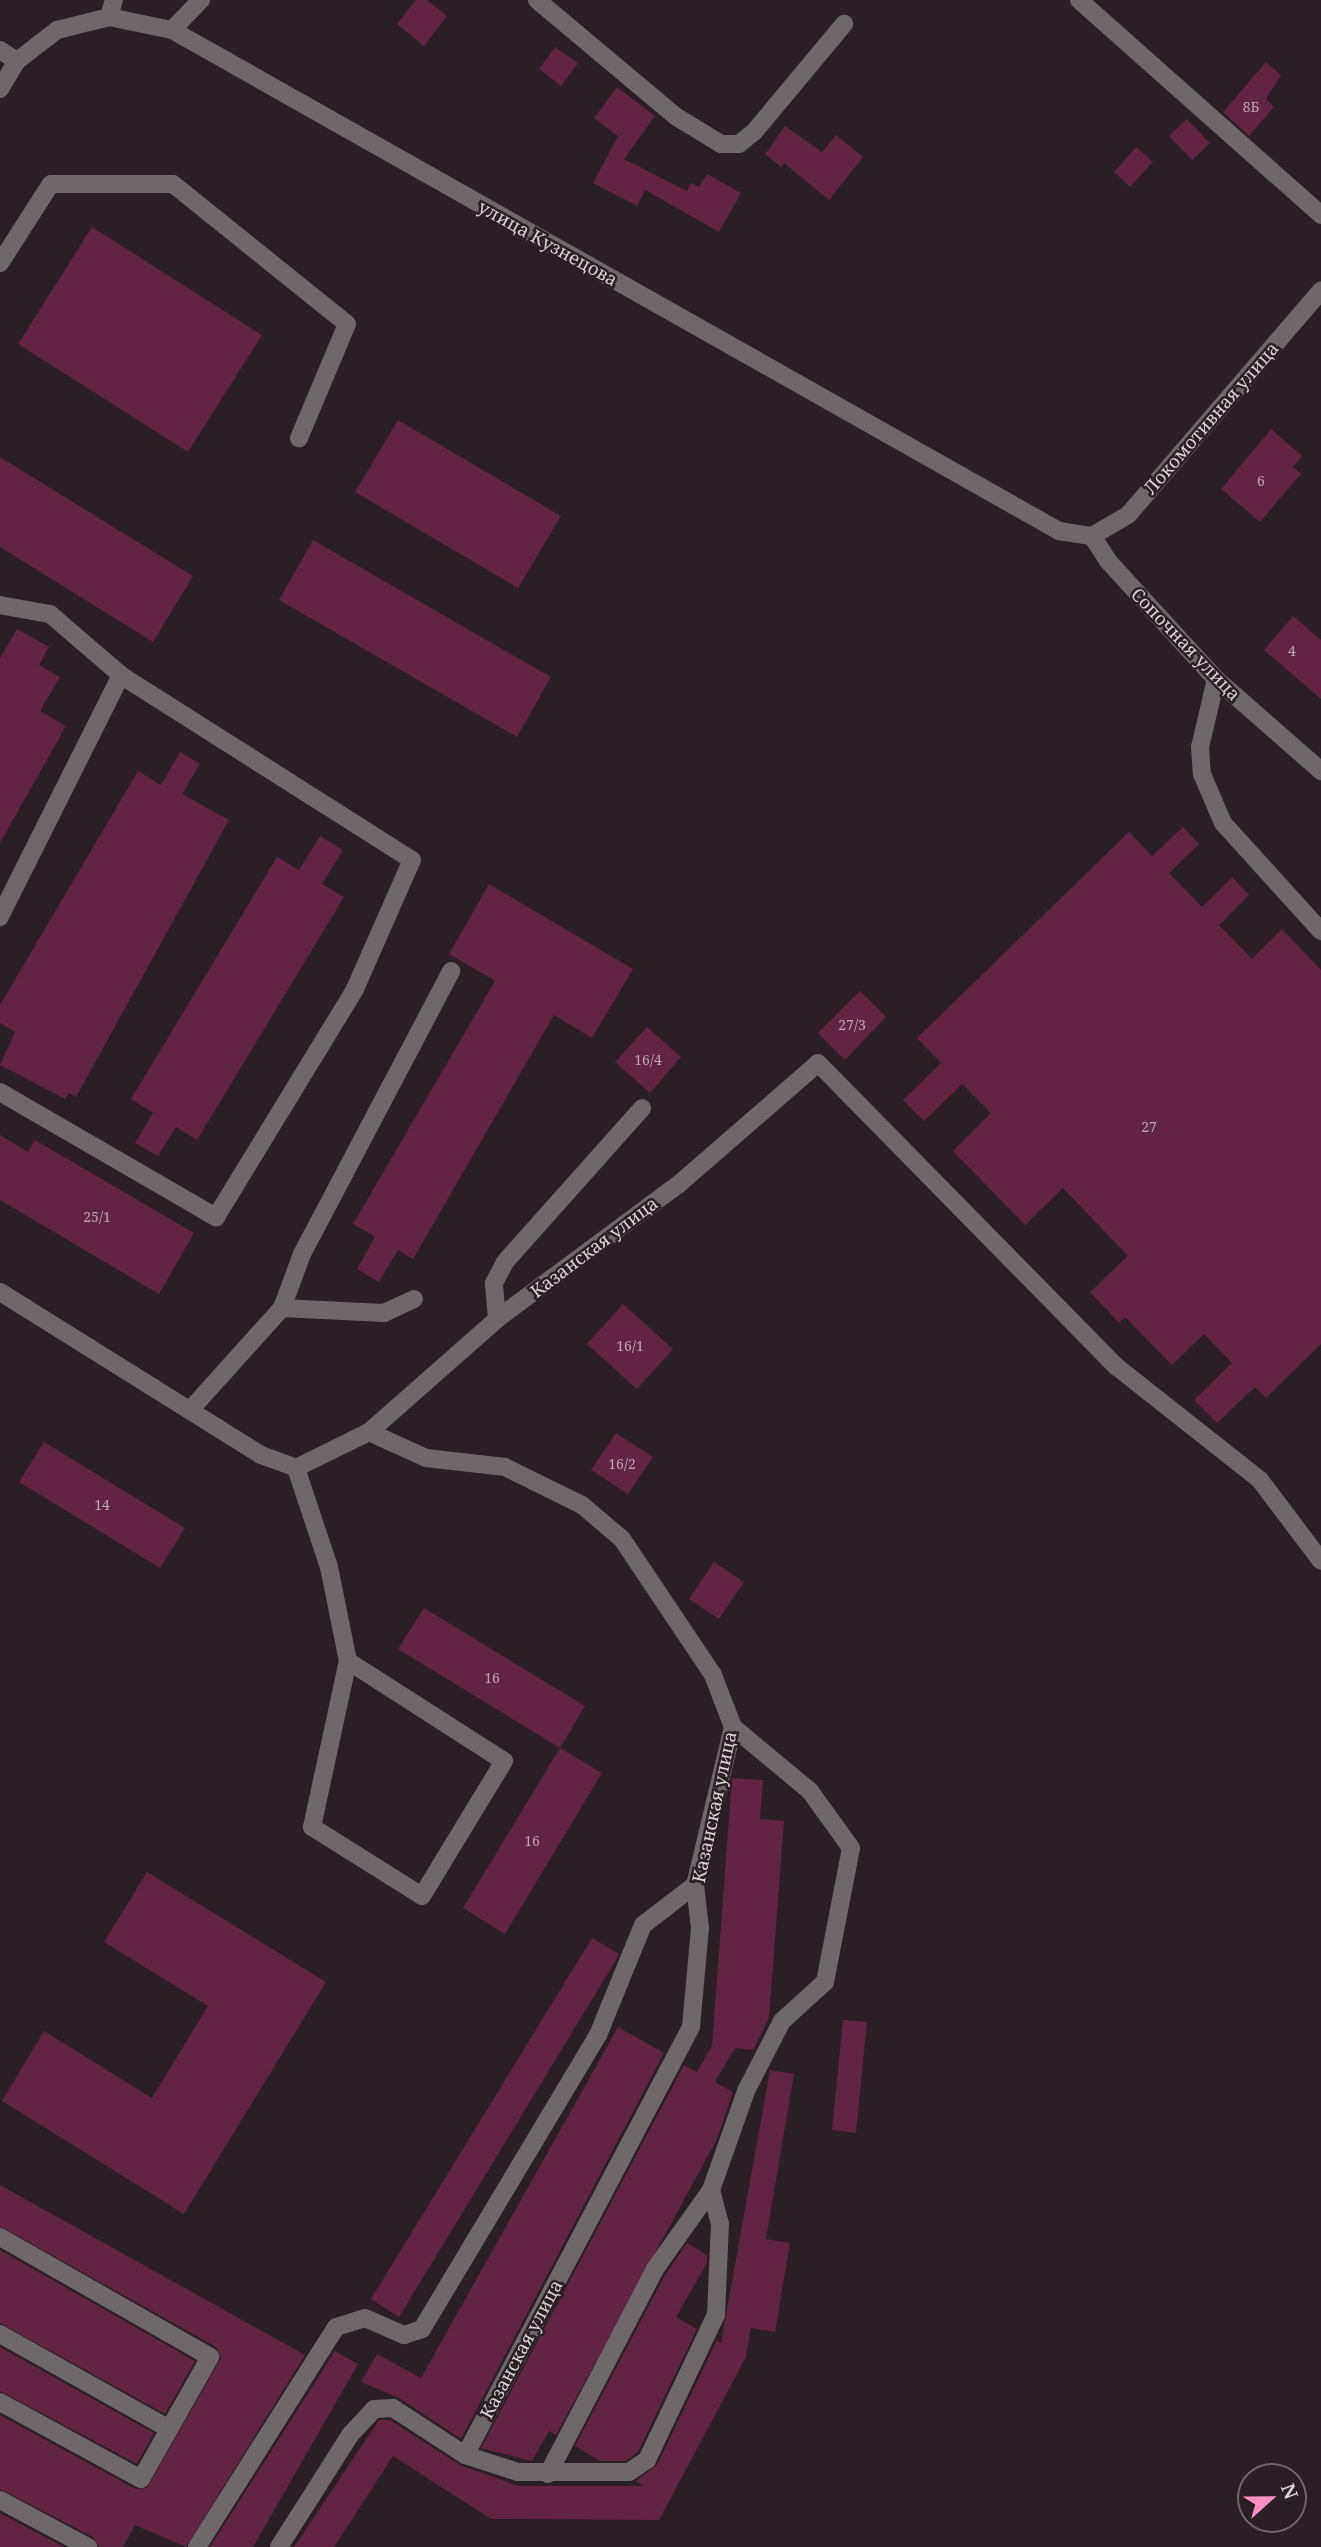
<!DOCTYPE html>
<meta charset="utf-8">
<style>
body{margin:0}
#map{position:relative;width:1321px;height:2547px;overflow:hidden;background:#2a1f24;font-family:"Noto Serif",serif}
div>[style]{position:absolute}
.building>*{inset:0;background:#632343}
.minor>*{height:18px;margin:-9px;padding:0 9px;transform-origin:9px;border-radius:9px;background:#6e686a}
span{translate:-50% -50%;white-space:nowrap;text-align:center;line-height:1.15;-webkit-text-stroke:5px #2a1f24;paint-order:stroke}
.number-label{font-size:14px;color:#bca7b0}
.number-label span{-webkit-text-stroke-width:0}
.street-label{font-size:18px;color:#dad3d5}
.north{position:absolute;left:1237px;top:2463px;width:70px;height:70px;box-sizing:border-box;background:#2a1f24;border:2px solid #70676b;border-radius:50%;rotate:69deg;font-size:19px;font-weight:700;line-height:28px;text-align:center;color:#dad3d5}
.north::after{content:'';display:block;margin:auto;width:24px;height:32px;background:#fc8fc1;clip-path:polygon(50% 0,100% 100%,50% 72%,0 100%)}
</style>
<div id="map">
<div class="building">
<i style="clip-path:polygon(416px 0,427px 0,447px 16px,424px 46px,397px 24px)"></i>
<i style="clip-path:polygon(555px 47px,578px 63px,561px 86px,539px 69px)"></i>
<i style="clip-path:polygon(1266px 62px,1281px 75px,1266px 99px,1274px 107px,1249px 136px,1223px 112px)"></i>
<i style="clip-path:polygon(617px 87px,655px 116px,624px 159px,687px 191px,691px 183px,699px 187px,707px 174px,741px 193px,719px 232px,645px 190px,637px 206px,593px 183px,618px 136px,594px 118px)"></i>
<i style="clip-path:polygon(1187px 119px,1210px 143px,1192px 160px,1169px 136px)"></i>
<i style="clip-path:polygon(785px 126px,822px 152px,836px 135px,863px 157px,829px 200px,784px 163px,781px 167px,765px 154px)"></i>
<i style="clip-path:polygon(1136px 147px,1153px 162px,1130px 187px,1114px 172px)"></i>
<i style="clip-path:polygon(92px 227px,262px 335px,188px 452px,18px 344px)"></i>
<i style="clip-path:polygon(398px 420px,561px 516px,518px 588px,355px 492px)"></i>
<i style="clip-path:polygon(1271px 429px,1302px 456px,1293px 467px,1301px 474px,1260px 522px,1221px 489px)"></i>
<i style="clip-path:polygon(0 457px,193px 576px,153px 642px,0 547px)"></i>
<i style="clip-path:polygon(313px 540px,551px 677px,517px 737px,279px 600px)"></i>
<i style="clip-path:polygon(1293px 616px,1321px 640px,1321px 699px,1264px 650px)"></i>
<i style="clip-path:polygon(17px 629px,49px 647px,39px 665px,60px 677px,40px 711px,66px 726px,0 843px,0 658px)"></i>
<i style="clip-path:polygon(180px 752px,200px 764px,182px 794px,229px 820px,76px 1097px,69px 1093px,65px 1099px,0 1065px,15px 1032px,0 1023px,0 1005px,138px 771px,161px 785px)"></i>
<i style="clip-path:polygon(1183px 827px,1199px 844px,1169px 873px,1202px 907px,1232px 877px,1249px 895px,1219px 925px,1252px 959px,1282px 929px,1321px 970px,1321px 1344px,1266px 1398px,1255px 1387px,1217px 1423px,1194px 1400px,1232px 1363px,1204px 1334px,1172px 1365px,1125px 1317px,1119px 1323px,1090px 1292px,1128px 1256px,1063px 1188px,1025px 1225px,953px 1151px,991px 1113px,962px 1084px,924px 1121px,903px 1100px,941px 1063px,917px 1038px,1129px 832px,1152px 856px)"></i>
<i style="clip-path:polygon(320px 836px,343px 850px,322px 884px,344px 897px,197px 1140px,176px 1127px,158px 1156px,135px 1143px,153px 1113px,131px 1099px,277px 857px,299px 870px)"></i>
<i style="clip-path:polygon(489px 884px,633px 969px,592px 1038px,554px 1015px,413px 1259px,398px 1250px,379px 1282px,357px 1269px,375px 1237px,353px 1224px,495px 981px,449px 954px)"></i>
<i style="clip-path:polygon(860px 991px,886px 1017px,845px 1060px,818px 1033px)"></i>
<i style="clip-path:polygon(647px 1027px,681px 1057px,650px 1093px,615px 1062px)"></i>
<i style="clip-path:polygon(0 1135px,28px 1152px,35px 1140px,194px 1233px,159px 1294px,0 1200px)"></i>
<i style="clip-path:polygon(623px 1304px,673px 1349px,637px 1389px,587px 1344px)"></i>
<i style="clip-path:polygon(616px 1433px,653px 1457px,628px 1494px,591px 1470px)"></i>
<i style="clip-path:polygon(44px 1442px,185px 1528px,160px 1568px,19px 1482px)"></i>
<i style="clip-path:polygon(714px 1562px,744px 1582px,719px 1619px,689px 1599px)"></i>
<i style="clip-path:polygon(424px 1608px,585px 1706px,560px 1748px,398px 1649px)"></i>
<i style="clip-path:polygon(560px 1748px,602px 1773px,505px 1934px,463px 1908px)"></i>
<i style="clip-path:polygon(732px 1778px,763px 1780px,760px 1819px,784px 1821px,769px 2018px,753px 2050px,735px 2048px,715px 2082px,733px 2092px,717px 2139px,556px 2435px,549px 2431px,532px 2461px,481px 2448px,684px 2065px,697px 2072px,712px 2046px)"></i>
<i style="clip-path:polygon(147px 1872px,326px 1982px,184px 2214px,2px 2101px,44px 2031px,152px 2098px,208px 2006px,104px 1942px)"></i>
<i style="clip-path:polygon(592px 1938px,619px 1954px,616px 1960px,399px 2317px,371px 2299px)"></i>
<i style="clip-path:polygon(843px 2020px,867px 2022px,856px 2133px,832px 2130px)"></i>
<i style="clip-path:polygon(618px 2027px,664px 2053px,461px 2439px,399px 2398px,361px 2382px,377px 2354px,421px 2378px)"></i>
<i style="clip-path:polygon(770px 2070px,794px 2074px,766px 2239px,790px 2243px,775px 2332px,751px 2328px,746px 2357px,659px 2520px,491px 2519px,393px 2456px,334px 2547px,294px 2547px,379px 2420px,390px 2420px,460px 2465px,518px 2486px,644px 2486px,636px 2481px,657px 2465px,717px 2340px,721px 2343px)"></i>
<i style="clip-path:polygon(0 2185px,305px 2355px,186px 2547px,135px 2525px,123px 2547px,99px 2547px,93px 2537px,0 2489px,0 2415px,136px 2489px,147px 2488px,221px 2358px,216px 2347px,0 2226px)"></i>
<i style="clip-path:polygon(687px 2243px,707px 2255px,707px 2263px,676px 2317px,697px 2329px,638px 2452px,626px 2461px,600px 2461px,575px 2446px,665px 2275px)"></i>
<i style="clip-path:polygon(0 2250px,195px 2361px,165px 2414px,0 2323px)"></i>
<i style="clip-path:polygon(0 2347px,154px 2433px,137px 2464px,0 2391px)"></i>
<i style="clip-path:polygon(335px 2351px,358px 2364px,253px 2547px,210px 2547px)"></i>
<i style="clip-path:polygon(0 2513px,64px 2547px,0 2547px)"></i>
</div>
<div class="minor">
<i style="left:537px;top:0;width:180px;rotate:40deg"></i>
<i style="left:675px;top:116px;width:54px;rotate:31.3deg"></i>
<i style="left:721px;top:144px;width:18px"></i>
<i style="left:739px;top:144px;width:19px;rotate:-39deg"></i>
<i style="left:754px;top:132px;width:141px;rotate:-50.2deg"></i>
<i style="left:1079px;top:0;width:324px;rotate:41.6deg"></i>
<i style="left:109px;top:17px;width:18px;rotate:-74deg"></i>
<i style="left:172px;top:30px;width:42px;rotate:-46deg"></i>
<i style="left:0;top:50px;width:20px;rotate:33deg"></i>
<i style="left:17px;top:61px;width:51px;rotate:-37.8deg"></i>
<i style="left:57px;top:30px;width:54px;rotate:-14deg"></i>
<i style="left:109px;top:17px;width:64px;rotate:11.7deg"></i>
<i style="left:172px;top:30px;width:1019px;rotate:29.46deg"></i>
<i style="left:1059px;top:531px;width:33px;rotate:9deg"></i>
<i style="left:0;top:89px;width:33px;rotate:-59deg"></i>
<i style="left:0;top:263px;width:94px;rotate:-57.2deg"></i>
<i style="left:51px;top:184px;width:122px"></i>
<i style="left:173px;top:184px;width:223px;rotate:38.8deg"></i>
<i style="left:347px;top:324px;width:124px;rotate:112.8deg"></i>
<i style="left:1092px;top:536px;width:42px;rotate:-30.3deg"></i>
<i style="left:1128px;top:515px;width:296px;rotate:-49.3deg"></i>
<i style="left:1092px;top:536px;width:31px;rotate:57deg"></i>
<i style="left:1109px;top:562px;width:159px;rotate:47.6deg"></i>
<i style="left:1216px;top:679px;width:140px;rotate:41.2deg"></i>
<i style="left:0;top:605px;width:51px;rotate:10.2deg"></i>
<i style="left:50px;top:614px;width:94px;rotate:40.7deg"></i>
<i style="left:121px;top:675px;width:271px;rotate:116.6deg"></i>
<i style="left:1216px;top:679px;width:70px;rotate:103.2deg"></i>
<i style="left:1200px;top:747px;width:27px;rotate:86deg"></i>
<i style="left:1202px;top:774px;width:53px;rotate:66.8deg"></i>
<i style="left:1223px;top:823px;width:146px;rotate:47.8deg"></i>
<i style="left:0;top:1092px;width:250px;rotate:30.1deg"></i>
<i style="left:216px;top:1217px;width:267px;rotate:-58.6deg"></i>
<i style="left:355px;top:989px;width:141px;rotate:-66.2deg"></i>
<i style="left:412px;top:860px;width:345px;rotate:-147.6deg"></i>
<i style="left:0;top:1292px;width:308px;rotate:32deg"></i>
<i style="left:261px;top:1455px;width:37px;rotate:20deg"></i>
<i style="left:296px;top:1468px;width:81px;rotate:-26.3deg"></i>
<i style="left:369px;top:1432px;width:171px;rotate:-41.4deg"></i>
<i style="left:497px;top:1319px;width:227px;rotate:-36.6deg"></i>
<i style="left:679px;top:1184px;width:184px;rotate:-41deg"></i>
<i style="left:818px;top:1063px;width:426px;rotate:45.5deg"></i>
<i style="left:1117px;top:1367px;width:182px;rotate:38.3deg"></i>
<i style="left:1260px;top:1480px;width:101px;rotate:53deg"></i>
<i style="left:282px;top:1308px;width:102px;rotate:2.8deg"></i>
<i style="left:384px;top:1313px;width:33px;rotate:-25deg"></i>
<i style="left:497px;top:1319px;width:36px;rotate:-95deg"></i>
<i style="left:494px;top:1283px;width:24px;rotate:-62deg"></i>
<i style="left:505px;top:1262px;width:206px;rotate:-48.3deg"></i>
<i style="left:191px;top:1409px;width:136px;rotate:-48deg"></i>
<i style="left:282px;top:1308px;width:58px;rotate:-69.7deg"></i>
<i style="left:302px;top:1254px;width:320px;rotate:-62.2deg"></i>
<i style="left:369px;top:1432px;width:63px;rotate:24.5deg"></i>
<i style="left:426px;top:1458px;width:80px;rotate:6.5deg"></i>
<i style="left:505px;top:1467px;width:86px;rotate:26.3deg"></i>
<i style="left:582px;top:1505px;width:52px;rotate:40.4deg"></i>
<i style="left:622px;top:1539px;width:164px;rotate:56.2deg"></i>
<i style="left:713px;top:1675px;width:56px;rotate:69deg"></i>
<i style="left:733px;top:1727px;width:163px;rotate:103.5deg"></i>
<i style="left:695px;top:1885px;width:43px;rotate:83.4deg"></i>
<i style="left:700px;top:1928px;width:99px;rotate:95.2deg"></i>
<i style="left:691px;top:2027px;width:484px;rotate:117.8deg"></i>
<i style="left:296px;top:1468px;width:104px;rotate:71.6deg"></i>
<i style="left:329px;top:1567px;width:96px;rotate:78.6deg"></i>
<i style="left:348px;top:1661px;width:185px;rotate:32.7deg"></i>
<i style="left:504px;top:1761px;width:158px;rotate:121.3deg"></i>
<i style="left:422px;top:1896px;width:130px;rotate:-147.9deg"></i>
<i style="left:312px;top:1827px;width:170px;rotate:-77.8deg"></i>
<i style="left:0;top:2237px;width:242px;rotate:29.7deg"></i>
<i style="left:210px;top:2357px;width:140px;rotate:119.5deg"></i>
<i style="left:141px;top:2479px;width:161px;rotate:-151.4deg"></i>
<i style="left:0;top:2334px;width:194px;rotate:29.3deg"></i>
<i style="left:548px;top:2474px;width:231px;rotate:-62.4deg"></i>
<i style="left:655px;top:2269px;width:97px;rotate:-54.7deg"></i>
<i style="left:711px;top:2190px;width:105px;rotate:-70.5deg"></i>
<i style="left:746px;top:2091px;width:79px;rotate:-62.8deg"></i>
<i style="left:782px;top:2021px;width:58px;rotate:-42.2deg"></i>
<i style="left:825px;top:1982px;width:136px;rotate:-79deg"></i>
<i style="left:851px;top:1848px;width:70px;rotate:-125.7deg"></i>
<i style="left:810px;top:1791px;width:100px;rotate:-140.3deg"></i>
<i style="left:0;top:2500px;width:100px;rotate:28.1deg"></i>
<i style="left:197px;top:2547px;width:260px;rotate:-57.7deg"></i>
<i style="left:336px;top:2327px;width:30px;rotate:-17deg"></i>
<i style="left:365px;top:2318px;width:43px;rotate:23.6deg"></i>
<i style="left:404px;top:2335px;width:19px;rotate:-18deg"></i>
<i style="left:422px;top:2329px;width:343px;rotate:-59.1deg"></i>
<i style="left:598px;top:2035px;width:119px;rotate:-67.8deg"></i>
<i style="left:643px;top:1925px;width:66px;rotate:-37.6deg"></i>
<i style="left:279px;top:2547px;width:133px;rotate:-57.6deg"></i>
<i style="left:350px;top:2435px;width:35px;rotate:-47deg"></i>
<i style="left:374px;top:2409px;width:19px;rotate:-3deg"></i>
<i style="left:393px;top:2408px;width:86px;rotate:33.1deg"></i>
<i style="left:465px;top:2455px;width:56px;rotate:17.8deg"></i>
<i style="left:518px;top:2472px;width:111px"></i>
<i style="left:629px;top:2472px;width:22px;rotate:-34deg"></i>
<i style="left:647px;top:2460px;width:161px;rotate:-64.6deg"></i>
<i style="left:716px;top:2315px;width:91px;rotate:-87.5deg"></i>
<i style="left:720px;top:2224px;width:35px;rotate:-105deg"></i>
</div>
<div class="number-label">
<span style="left:1251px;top:107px">8Б</span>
<span style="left:1261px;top:481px">6</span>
<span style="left:1292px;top:651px">4</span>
<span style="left:852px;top:1025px">27/3</span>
<span style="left:648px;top:1060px">16/4</span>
<span style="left:1149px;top:1127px">27</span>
<span style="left:97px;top:1217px">25/1</span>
<span style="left:630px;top:1346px">16/1</span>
<span style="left:622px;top:1464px">16/2</span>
<span style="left:102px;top:1505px">14</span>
<span style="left:492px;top:1678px">16</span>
<span style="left:532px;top:1841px">16</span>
</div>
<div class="street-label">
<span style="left:548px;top:243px;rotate:29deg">улица Кузнецова</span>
<span style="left:1211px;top:418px;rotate:-49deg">Локомотивная улица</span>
<span style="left:1186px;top:644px;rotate:46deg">Сопочная улица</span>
<span style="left:594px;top:1247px;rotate:-37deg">Казанская улица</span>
<span style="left:714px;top:1807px;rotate:-78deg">Казанская улица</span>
<span style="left:521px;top:2349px;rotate:-62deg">Казанская улица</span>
</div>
<div class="north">N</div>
</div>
